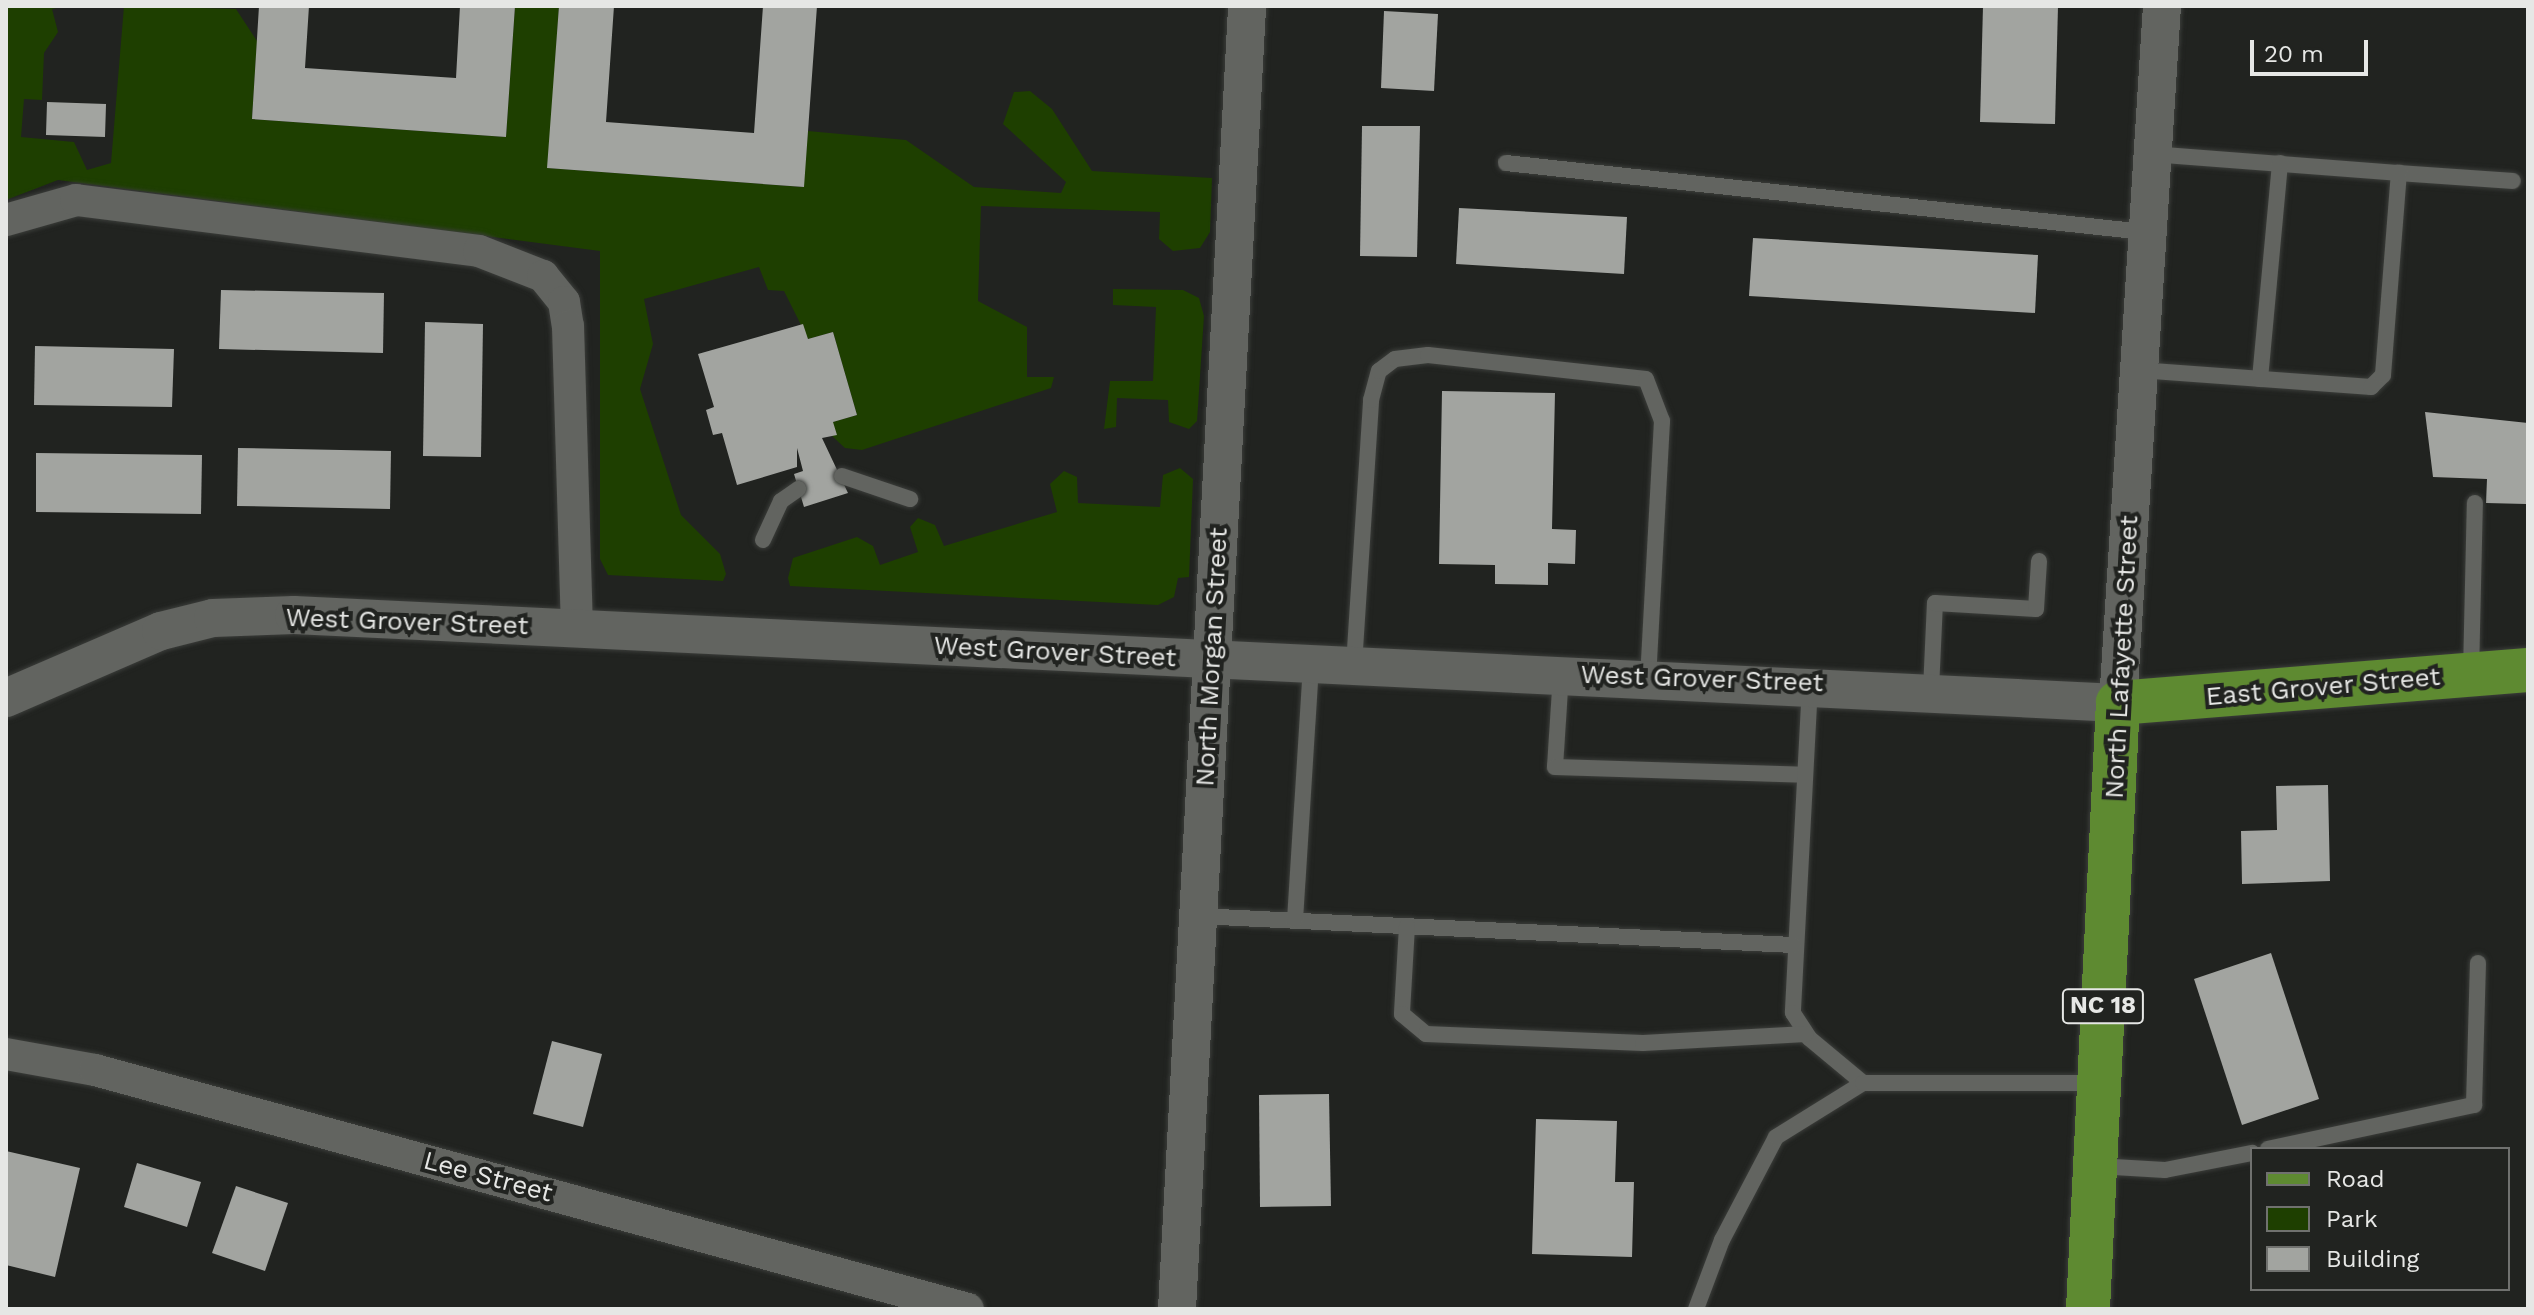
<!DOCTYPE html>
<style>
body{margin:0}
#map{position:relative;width:2534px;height:1315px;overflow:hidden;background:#212320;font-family:"Work Sans",sans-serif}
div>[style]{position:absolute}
.green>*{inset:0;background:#1e3f00}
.building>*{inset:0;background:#a2a4a0}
.roads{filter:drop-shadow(0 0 2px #3b3d3a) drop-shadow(0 0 2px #3b3d3a)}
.service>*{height:16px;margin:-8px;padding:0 8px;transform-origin:8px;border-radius:8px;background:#626460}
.minor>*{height:32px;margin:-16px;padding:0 16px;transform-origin:16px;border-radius:16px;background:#626460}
.tertiary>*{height:38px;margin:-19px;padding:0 19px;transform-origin:19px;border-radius:19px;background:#626460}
.primary>*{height:44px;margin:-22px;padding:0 22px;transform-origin:22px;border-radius:22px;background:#5e8a31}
span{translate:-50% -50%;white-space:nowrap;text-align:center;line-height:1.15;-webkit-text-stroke:8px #212320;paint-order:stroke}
.shield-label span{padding:2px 6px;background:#212320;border:2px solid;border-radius:6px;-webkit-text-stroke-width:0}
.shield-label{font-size:24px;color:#e6e7e5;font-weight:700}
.street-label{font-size:26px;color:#e6e7e5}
.frame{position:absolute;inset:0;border:8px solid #e6e7e5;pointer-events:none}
.legend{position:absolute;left:2250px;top:1147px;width:260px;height:144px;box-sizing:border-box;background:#212320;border:2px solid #70716f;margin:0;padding:10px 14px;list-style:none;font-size:24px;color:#e6e7e5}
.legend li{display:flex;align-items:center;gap:16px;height:40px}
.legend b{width:40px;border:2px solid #70716f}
.scale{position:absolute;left:2250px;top:40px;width:118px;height:36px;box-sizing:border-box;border:4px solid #e6e7e5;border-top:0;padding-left:10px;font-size:24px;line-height:28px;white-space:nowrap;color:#e6e7e5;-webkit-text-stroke:6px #212320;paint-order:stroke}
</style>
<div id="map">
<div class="green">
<i style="clip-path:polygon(6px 6px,65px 6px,52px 9px,58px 32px,44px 53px,42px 100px,24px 99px,21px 137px,74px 142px,87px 170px,111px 163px,124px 6px,236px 9px,257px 41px,252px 119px,506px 137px,515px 6px,559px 6px,548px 168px,803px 187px,808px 131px,906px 140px,974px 187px,1061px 193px,1066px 182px,1003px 124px,1014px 92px,1030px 91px,1052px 109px,1092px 171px,1212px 178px,1210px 232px,1200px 248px,1173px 251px,1159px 239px,1160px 212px,981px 206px,978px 301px,1027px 327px,1027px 377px,1054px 377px,1051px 388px,862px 450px,845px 448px,832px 436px,833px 422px,857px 415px,833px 332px,808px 339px,784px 291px,768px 290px,759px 267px,644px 299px,653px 344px,640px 389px,681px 515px,720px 554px,726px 574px,723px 581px,608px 575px,600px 559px,600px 251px,58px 180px,6px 200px)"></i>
<i style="clip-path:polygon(1113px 289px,1183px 290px,1199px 298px,1204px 316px,1197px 421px,1189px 429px,1169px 422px,1168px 400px,1117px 398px,1116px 427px,1104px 429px,1110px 381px,1153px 381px,1156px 307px,1113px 305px)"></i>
<i style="clip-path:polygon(1180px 468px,1193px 479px,1189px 577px,1178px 578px,1174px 597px,1158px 605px,790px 586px,788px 578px,793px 558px,857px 537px,873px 546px,880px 565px,918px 552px,910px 527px,918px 518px,935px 525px,944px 546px,1057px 512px,1050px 484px,1064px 471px,1077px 477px,1078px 503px,1160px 507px,1163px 475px)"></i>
</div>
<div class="building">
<i style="clip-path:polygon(259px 6px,309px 6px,305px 68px,456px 78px,460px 6px,515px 6px,506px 137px,252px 119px)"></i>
<i style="clip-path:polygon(559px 6px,614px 6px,606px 122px,754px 133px,763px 6px,817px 6px,804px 187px,547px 168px)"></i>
<i style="clip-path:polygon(1983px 6px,2058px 6px,2055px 124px,1980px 122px)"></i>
<i style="clip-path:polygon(1384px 11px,1438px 14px,1434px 91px,1381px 88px)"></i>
<i style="clip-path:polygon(47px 102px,106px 104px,105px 137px,46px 135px)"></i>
<i style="clip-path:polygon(1362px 126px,1420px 126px,1417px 257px,1360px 256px)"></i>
<i style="clip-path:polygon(1459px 208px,1627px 217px,1624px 274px,1456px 264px)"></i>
<i style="clip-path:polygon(1753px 238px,2038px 255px,2035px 313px,1749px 296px)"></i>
<i style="clip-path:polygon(221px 290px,384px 293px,383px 353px,219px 349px)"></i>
<i style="clip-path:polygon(425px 322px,483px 324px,481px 457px,423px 456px)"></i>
<i style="clip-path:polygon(803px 324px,808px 339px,833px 332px,857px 415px,833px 422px,837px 435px,822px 438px,848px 493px,804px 507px,794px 474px,803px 471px,797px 448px,797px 467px,737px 485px,722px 433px,713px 435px,706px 410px,714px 407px,698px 354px)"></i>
<i style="clip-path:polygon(35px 346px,174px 349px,172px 407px,34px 405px)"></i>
<i style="clip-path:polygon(1442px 391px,1555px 393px,1552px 529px,1576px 530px,1575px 564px,1548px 563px,1548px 585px,1495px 584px,1495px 565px,1439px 564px)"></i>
<i style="clip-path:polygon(2425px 412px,2528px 423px,2526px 504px,2486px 503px,2487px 479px,2433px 477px)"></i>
<i style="clip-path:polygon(238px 448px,391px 451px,390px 509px,237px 506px)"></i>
<i style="clip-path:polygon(36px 453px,202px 455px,201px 514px,36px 512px)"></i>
<i style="clip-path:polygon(2328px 785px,2330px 881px,2242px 884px,2241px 831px,2277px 830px,2276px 786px)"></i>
<i style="clip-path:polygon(2271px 953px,2319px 1099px,2242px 1125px,2194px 979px)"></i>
<i style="clip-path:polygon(552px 1041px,602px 1054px,583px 1127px,533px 1114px)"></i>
<i style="clip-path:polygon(1329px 1094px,1331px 1206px,1260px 1207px,1259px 1095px)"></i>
<i style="clip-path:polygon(1536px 1119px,1617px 1121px,1615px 1182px,1634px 1182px,1632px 1257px,1532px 1254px)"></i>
<i style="clip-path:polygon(6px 1151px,80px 1168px,55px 1277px,6px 1265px)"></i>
<i style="clip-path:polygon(137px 1163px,201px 1182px,187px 1227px,124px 1207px)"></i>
<i style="clip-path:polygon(236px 1186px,288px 1203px,265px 1271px,212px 1253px)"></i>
</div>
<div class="roads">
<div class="service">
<i style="left:1506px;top:163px;width:642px;rotate:6.17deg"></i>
<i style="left:2399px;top:173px;width:114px;rotate:4deg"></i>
<i style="left:2139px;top:370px;width:233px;rotate:4.2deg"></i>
<i style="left:2371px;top:387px;width:17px;rotate:-45deg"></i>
<i style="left:2383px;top:375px;width:203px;rotate:-85.5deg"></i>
<i style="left:2399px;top:173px;width:247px;rotate:-175.6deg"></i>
<i style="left:2260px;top:379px;width:217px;rotate:-84.7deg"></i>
<i style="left:842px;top:476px;width:72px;rotate:18.7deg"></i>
<i style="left:763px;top:540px;width:43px;rotate:-65.2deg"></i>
<i style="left:781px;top:501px;width:21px;rotate:-35deg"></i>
<i style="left:1354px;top:665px;width:266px;rotate:-86.3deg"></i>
<i style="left:1371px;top:400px;width:30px;rotate:-75deg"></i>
<i style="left:1379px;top:371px;width:20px;rotate:-37deg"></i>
<i style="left:1395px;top:359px;width:33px;rotate:-7deg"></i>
<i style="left:1428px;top:355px;width:219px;rotate:6.3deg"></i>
<i style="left:1646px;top:379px;width:45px;rotate:69.1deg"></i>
<i style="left:1662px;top:421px;width:256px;rotate:93.1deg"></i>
<i style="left:2471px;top:673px;width:170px;rotate:-88.7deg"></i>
<i style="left:1561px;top:674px;width:93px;rotate:93.7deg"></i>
<i style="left:1555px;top:767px;width:249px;rotate:1.8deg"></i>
<i style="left:1810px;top:685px;width:328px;rotate:93deg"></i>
<i style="left:1793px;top:1013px;width:30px;rotate:57deg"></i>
<i style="left:1809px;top:1038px;width:70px;rotate:39.8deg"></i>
<i style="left:1931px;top:690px;width:87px;rotate:-87.4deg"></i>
<i style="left:1935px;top:603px;width:101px;rotate:3.4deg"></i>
<i style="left:2036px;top:609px;width:48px;rotate:-86.4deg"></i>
<i style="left:1198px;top:916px;width:596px;rotate:2.79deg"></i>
<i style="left:1295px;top:920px;width:257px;rotate:-86.4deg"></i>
<i style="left:1407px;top:926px;width:88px;rotate:93.3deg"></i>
<i style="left:1402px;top:1014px;width:31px;rotate:40deg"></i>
<i style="left:1426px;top:1034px;width:217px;rotate:2.4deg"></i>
<i style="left:1643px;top:1043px;width:163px;rotate:-3.2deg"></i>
<i style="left:2268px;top:1149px;width:211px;rotate:-12.1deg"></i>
<i style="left:2474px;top:1105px;width:142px;rotate:-88.4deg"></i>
<i style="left:2097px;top:1166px;width:68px;rotate:3.4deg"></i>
<i style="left:2165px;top:1170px;width:89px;rotate:-11.1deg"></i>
<i style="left:1696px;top:1309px;width:74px;rotate:-69.4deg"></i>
<i style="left:1722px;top:1240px;width:116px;rotate:-62.3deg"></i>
<i style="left:1776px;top:1137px;width:102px;rotate:-31.8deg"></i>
<i style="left:1863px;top:1083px;width:234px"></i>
</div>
<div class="minor">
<i style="left:6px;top:220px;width:73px;rotate:-15.9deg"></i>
<i style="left:76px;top:200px;width:406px;rotate:7.2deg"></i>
<i style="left:479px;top:251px;width:69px;rotate:21.3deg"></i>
<i style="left:543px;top:276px;width:33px;rotate:51deg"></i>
<i style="left:564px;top:302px;width:24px;rotate:81deg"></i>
<i style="left:568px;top:326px;width:303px;rotate:88.3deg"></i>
<i style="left:6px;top:1054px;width:90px;rotate:10.2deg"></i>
<i style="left:95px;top:1070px;width:905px;rotate:15.31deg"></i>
</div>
<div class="tertiary">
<i style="left:6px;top:698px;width:169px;rotate:-23.4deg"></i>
<i style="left:161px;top:631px;width:54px;rotate:-14deg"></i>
<i style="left:213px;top:618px;width:81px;rotate:-2.1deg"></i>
<i style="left:294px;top:615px;width:1826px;rotate:2.76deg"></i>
<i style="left:2118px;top:703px;width:698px;rotate:-86.39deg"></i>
<i style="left:1177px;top:1309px;width:1305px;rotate:-86.92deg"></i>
</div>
<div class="primary">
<i style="left:2088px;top:1309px;width:607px;rotate:-87.17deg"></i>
<i style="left:2118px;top:703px;width:411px;rotate:-4.6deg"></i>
</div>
</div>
<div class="shield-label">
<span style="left:2103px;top:1006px">NC 18</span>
</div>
<div class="street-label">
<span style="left:407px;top:622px;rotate:2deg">West Grover Street</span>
<span style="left:1055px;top:652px;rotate:3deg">West Grover Street</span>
<span style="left:1212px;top:657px;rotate:-87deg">North Morgan Street</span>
<span style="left:2122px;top:657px;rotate:-87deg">North Lafayette Street</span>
<span style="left:1702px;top:679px;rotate:2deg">West Grover Street</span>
<span style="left:2323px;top:687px;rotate:-5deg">East Grover Street</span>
<span style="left:488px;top:1177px;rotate:15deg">Lee Street</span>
</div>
<div class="frame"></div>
<ul class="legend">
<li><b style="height:10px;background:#5e8a31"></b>Road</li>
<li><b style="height:22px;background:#1e3f00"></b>Park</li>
<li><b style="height:22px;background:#a2a4a0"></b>Building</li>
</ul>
<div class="scale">20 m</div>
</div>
